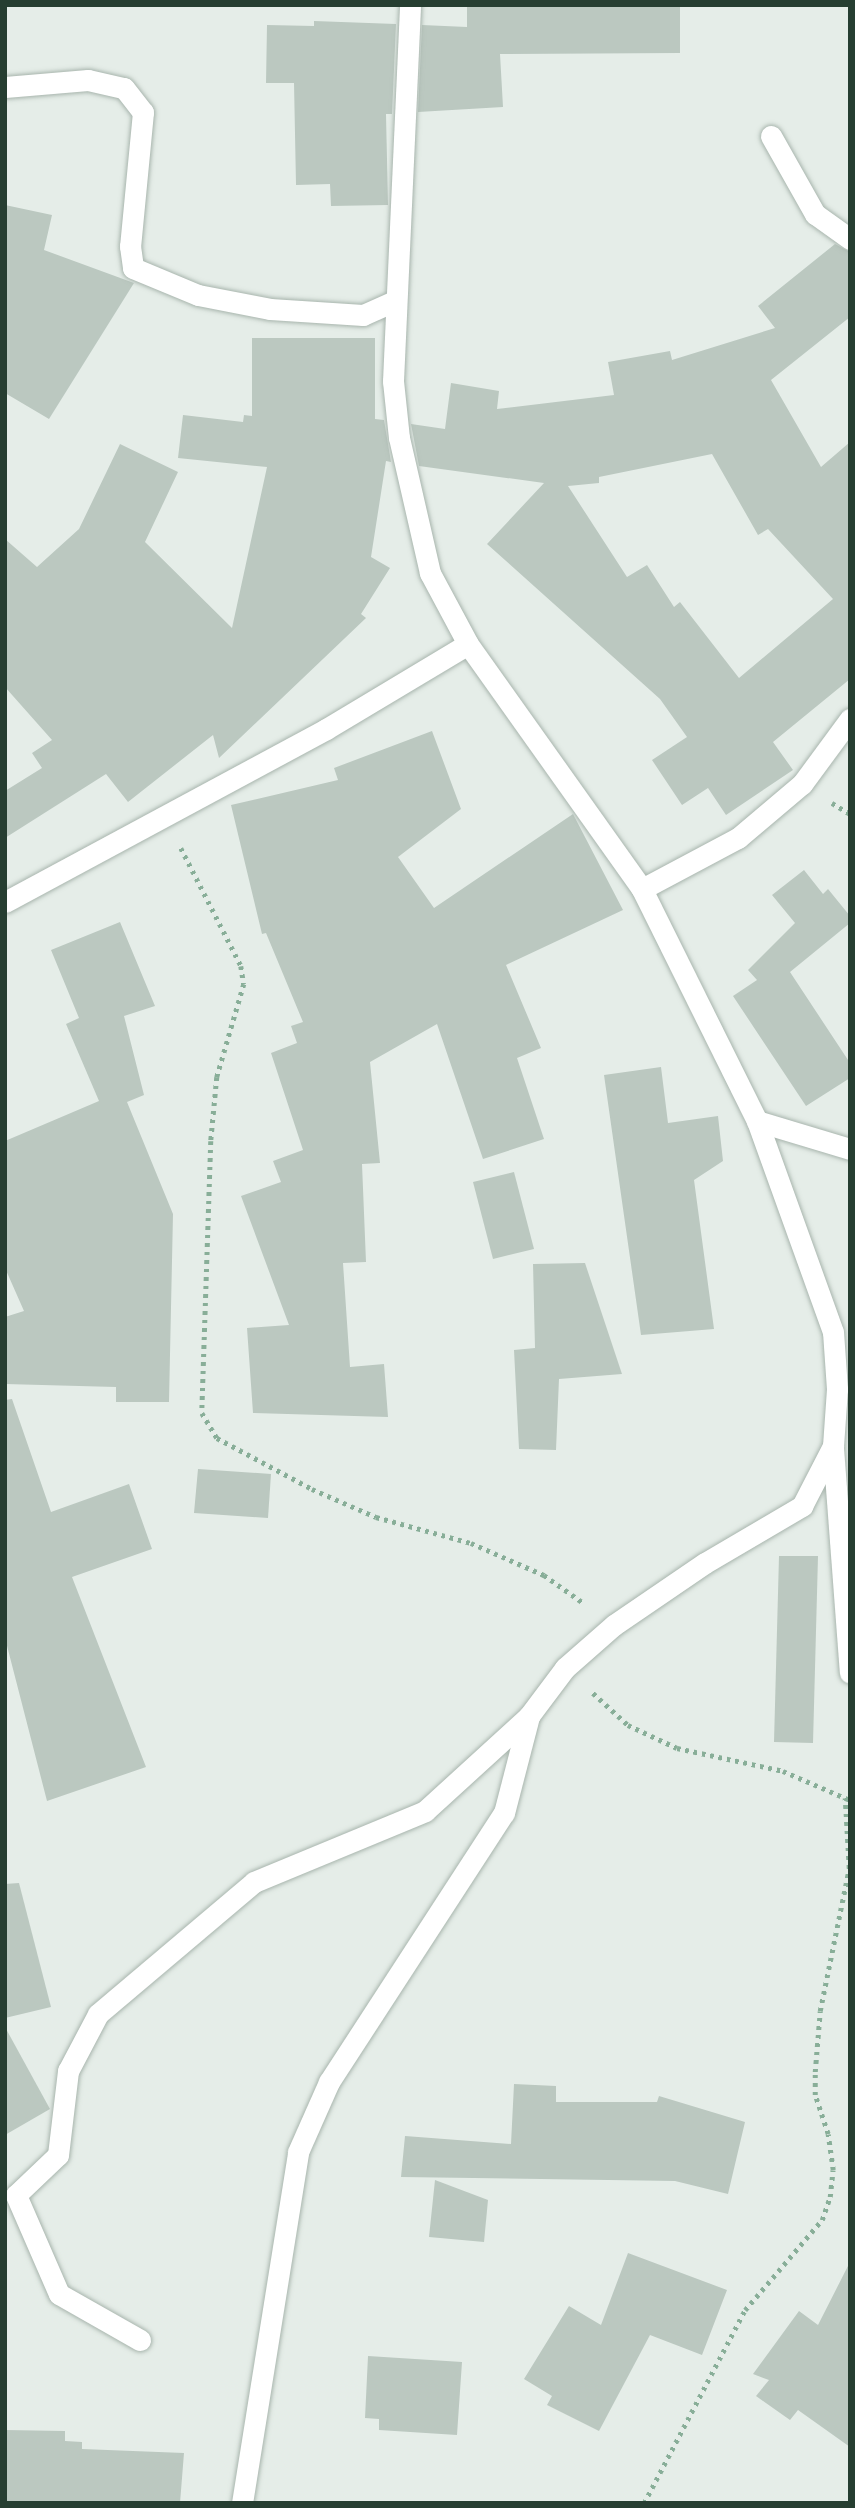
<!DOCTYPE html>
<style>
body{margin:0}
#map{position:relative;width:855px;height:2508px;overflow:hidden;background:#e5ede8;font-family:Helvetica,sans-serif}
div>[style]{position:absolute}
.building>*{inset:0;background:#bbc8c0}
.path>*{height:4.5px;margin-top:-2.25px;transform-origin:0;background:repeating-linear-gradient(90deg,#88ae98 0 3.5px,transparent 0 8.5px)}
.roads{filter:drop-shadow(0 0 2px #a8b5ad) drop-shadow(0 0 2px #a8b5ad)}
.street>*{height:21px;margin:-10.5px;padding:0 10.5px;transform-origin:10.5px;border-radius:10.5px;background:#fff}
span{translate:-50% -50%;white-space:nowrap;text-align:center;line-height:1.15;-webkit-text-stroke:5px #f6faf7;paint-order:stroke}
.frame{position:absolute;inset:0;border:7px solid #263e31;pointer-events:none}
</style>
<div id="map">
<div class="building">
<i style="clip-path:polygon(467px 5px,680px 5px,680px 53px,500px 54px,503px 107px,418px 112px,422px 25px,467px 27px)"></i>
<i style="clip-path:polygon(314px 21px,396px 24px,392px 114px,386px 114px,388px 205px,331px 206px,330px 184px,296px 185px,294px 83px,266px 83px,267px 25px,314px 26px)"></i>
<i style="clip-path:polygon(5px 205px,52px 215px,44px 250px,134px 283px,49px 419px,5px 393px)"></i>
<i style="clip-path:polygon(evenodd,835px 244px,850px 252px,850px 317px,771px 380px,821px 467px,850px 442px,850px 679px,773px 742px,793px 770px,726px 815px,708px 788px,682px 805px,652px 760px,687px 737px,660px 699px,487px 544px,544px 483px,419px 466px,411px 424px,445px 429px,451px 383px,499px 391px,497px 409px,614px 395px,608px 362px,670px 351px,672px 360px,775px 328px,758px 306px,835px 244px,712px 454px,758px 535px,768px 529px,833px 599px,739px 678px,680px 602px,674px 607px,647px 565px,627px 577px,568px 486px,599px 483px,599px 477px,712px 454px)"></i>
<i style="clip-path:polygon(252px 338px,375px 338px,375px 419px,384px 420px,391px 462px,386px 461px,371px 557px,390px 568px,361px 614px,366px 618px,219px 758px,213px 735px,128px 802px,106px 774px,5px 838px,5px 791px,42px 768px,32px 753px,52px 740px,5px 687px,5px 539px,37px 567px,79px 529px,120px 444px,178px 472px,145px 542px,232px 628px,267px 467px,178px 458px,183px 415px,243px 422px,244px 415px,252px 416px)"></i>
<i style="clip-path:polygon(432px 731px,461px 809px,398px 857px,434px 908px,573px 814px,623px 910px,506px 965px,541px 1048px,517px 1058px,544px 1139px,483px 1159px,437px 1024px,370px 1062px,380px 1163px,362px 1164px,366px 1262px,343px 1263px,350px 1367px,384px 1364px,388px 1417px,253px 1413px,247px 1328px,289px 1325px,241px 1196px,281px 1182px,273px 1161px,303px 1150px,271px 1053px,297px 1043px,291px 1026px,303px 1022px,266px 933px,262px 934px,231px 805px,338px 780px,334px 768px)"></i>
<i style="clip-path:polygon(804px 870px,823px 894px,828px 889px,850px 916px,850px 923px,790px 972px,850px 1063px,850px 1078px,806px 1106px,733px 996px,757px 980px,748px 970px,795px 923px,772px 895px)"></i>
<i style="clip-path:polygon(120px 922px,155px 1006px,124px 1016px,144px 1095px,127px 1102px,173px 1214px,169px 1402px,116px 1402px,116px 1387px,5px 1384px,5px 1317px,24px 1311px,5px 1268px,5px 1141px,99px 1101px,66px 1024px,79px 1018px,51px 950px)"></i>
<i style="clip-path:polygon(661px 1067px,668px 1123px,718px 1116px,723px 1161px,694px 1180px,714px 1329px,641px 1335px,604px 1075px)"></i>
<i style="clip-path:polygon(514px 1172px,534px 1249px,493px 1259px,473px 1182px)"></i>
<i style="clip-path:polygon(585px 1263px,622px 1374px,559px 1379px,556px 1450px,519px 1449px,514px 1350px,535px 1348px,533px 1264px)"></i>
<i style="clip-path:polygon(12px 1399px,51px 1512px,129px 1484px,152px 1549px,72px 1577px,146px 1767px,47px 1801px,5px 1638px,5px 1400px)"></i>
<i style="clip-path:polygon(198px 1469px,271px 1474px,268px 1518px,194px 1513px)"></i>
<i style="clip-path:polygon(779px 1556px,818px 1556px,813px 1743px,774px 1742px)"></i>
<i style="clip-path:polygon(19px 1883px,51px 2007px,5px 2018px,5px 1884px)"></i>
<i style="clip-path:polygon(5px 2027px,50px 2109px,5px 2135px)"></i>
<i style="clip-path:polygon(514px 2084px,556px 2086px,556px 2102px,657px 2102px,659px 2096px,745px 2122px,728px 2194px,675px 2181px,401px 2177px,405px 2136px,511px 2144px)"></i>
<i style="clip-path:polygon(435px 2180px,488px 2200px,484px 2242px,429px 2237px)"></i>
<i style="clip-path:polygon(628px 2253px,727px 2290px,702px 2355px,650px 2335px,599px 2431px,547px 2405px,552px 2396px,524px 2379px,569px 2306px,601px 2325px)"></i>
<i style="clip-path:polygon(850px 2262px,850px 2447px,798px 2410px,790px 2420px,756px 2396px,769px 2380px,753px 2374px,799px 2311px,818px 2325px)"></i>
<i style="clip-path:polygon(368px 2356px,462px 2362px,457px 2435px,379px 2430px,379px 2419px,365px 2418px)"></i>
<i style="clip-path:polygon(5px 2430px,65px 2431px,65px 2441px,82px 2442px,82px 2449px,184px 2453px,180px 2503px,5px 2503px)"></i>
</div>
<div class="path">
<i style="left:832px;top:803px;width:21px;rotate:31deg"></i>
<i style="left:181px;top:848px;width:132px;rotate:63deg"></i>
<i style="left:241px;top:966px;width:18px;rotate:81deg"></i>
<i style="left:244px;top:984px;width:97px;rotate:106.2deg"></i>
<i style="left:217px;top:1077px;width:64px;rotate:95.4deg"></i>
<i style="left:211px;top:1141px;width:272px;rotate:91.9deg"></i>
<i style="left:202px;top:1413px;width:29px;rotate:59deg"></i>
<i style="left:217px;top:1438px;width:108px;rotate:28.2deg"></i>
<i style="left:312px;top:1489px;width:70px;rotate:23.6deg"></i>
<i style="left:376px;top:1517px;width:98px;rotate:15.3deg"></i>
<i style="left:471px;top:1543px;width:80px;rotate:23.7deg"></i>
<i style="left:544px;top:1575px;width:50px;rotate:35.3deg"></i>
<i style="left:593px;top:1693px;width:47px;rotate:42.4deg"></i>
<i style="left:628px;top:1725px;width:54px;rotate:25.1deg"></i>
<i style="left:677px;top:1748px;width:108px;rotate:12.2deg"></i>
<i style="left:783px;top:1771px;width:73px;rotate:23.4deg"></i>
<i style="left:644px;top:2503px;width:218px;rotate:-62.4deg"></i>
<i style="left:745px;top:2310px;width:118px;rotate:-49.5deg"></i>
<i style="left:822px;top:2220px;width:24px;rotate:-71deg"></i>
<i style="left:830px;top:2197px;width:27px;rotate:-84deg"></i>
<i style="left:833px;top:2170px;width:36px;rotate:-98deg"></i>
<i style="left:828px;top:2134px;width:41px;rotate:-108.4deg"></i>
<i style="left:815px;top:2095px;width:23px;rotate:-90deg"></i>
<i style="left:815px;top:2072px;width:61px;rotate:-85.3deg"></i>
<i style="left:820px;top:2011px;width:146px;rotate:-78.5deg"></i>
<i style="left:849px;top:1868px;width:70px;rotate:-93.3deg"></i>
</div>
<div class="roads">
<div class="street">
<i style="left:5px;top:87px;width:83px;rotate:-4.8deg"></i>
<i style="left:88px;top:80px;width:37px;rotate:13deg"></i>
<i style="left:124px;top:88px;width:31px;rotate:52deg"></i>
<i style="left:143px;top:112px;width:135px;rotate:95.5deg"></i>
<i style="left:130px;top:246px;width:22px;rotate:82deg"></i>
<i style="left:133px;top:268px;width:70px;rotate:22.6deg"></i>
<i style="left:198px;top:295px;width:73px;rotate:11deg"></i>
<i style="left:270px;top:309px;width:93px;rotate:3.7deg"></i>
<i style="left:363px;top:315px;width:35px;rotate:-24deg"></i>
<i style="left:771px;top:136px;width:90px;rotate:60.6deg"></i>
<i style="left:815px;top:214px;width:43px;rotate:35.5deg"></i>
<i style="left:642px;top:889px;width:109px;rotate:-28deg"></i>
<i style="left:738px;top:838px;width:84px;rotate:-40.2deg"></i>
<i style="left:802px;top:784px;width:81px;rotate:-53.6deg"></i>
<i style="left:5px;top:902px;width:365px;rotate:-28.3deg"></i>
<i style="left:326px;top:729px;width:165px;rotate:-30.9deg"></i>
<i style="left:757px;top:1121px;width:97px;rotate:16.8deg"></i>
<i style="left:833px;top:1448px;width:225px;rotate:85.7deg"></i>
<i style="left:140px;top:2340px;width:93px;rotate:-150.4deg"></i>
<i style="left:59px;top:2294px;width:108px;rotate:-113.5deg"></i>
<i style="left:16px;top:2195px;width:58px;rotate:-43.6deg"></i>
<i style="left:58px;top:2155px;width:85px;rotate:-83.2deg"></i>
<i style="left:68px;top:2071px;width:64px;rotate:-62.2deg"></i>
<i style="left:98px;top:2014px;width:204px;rotate:-40.2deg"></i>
<i style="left:254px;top:1882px;width:185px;rotate:-22.5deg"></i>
<i style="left:425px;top:1811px;width:141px;rotate:-42.4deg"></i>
<i style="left:529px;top:1716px;width:60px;rotate:-53.1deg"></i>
<i style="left:565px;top:1668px;width:65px;rotate:-41.3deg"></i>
<i style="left:614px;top:1625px;width:110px;rotate:-34.3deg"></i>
<i style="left:705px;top:1563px;width:113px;rotate:-30.4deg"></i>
<i style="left:802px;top:1506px;width:68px;rotate:-62.7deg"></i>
<i style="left:833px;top:1446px;width:57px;rotate:-86deg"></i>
<i style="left:837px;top:1389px;width:57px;rotate:-94deg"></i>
<i style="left:833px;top:1332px;width:224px;rotate:-109.8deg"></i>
<i style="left:757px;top:1121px;width:259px;rotate:-116.4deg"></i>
<i style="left:642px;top:889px;width:301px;rotate:-125.4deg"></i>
<i style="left:468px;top:644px;width:81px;rotate:-118.2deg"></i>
<i style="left:430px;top:573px;width:139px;rotate:-102.9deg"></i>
<i style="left:399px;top:438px;width:57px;rotate:-96deg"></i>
<i style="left:393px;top:381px;width:376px;rotate:-87.4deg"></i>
<i style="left:242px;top:2503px;width:355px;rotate:-80.9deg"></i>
<i style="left:298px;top:2152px;width:77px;rotate:-66.1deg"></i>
<i style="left:329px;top:2082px;width:321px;rotate:-57deg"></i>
<i style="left:504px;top:1813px;width:100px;rotate:-75.5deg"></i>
</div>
</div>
<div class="frame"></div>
</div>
